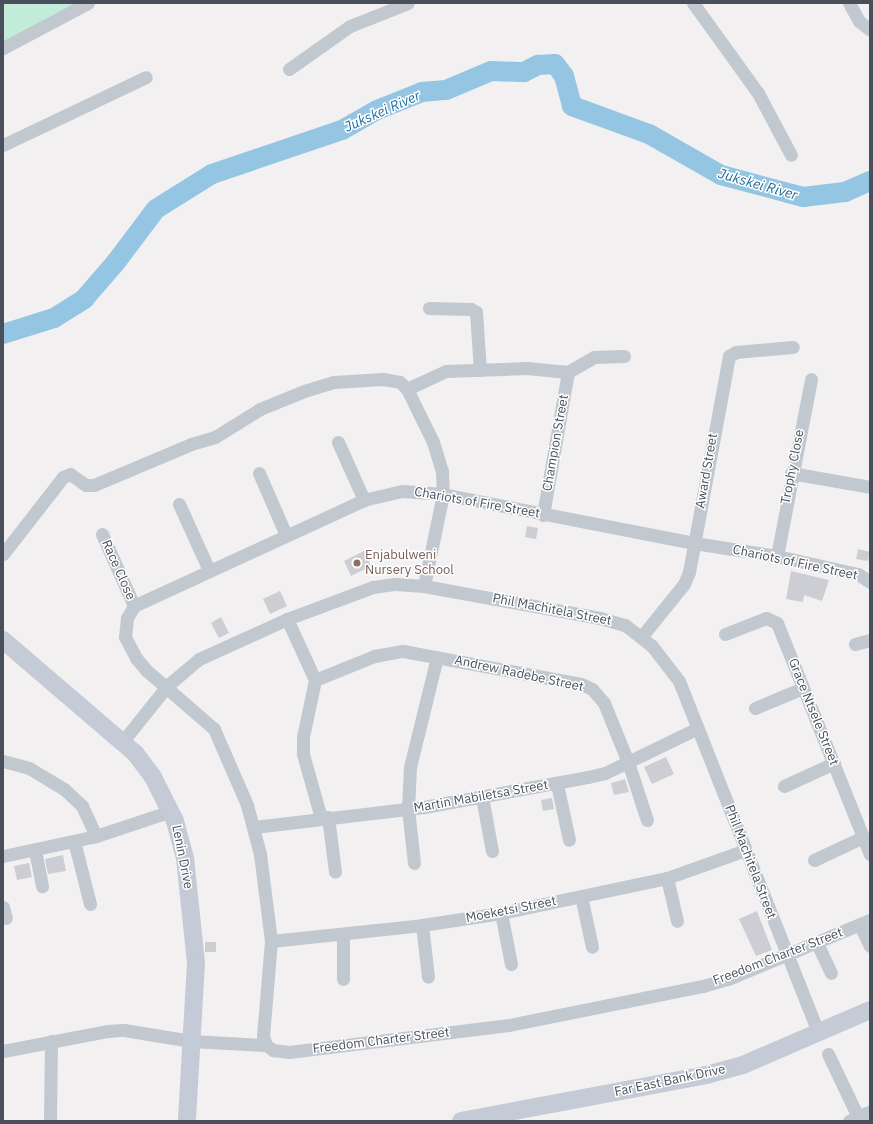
<!DOCTYPE html>
<style>
body{margin:0}
#map{position:relative;width:873px;height:1124px;overflow:hidden;background:#f2f0f0;font-family:"IBM Plex Sans",sans-serif}
div>[style]{position:absolute}
.green>*{inset:0;background:#c3ebd9}
.river>*{height:20px;margin:-10px;padding:0 10px;transform-origin:10px;border-radius:10px;background:#94c6e4}
.building>*{inset:0;background:#cdced4}
.street>*{height:13px;margin:-6.5px;padding:0 6.5px;transform-origin:6.5px;border-radius:6.5px;background:#c2c8d0}
.secondary>*{height:18px;margin:-9px;padding:0 9px;transform-origin:9px;border-radius:9px;background:#c4cad6}
.dots>*{width:11px;height:11px;translate:-50% -50%;box-sizing:border-box;border:2px solid #fff;border-radius:50%}
span{translate:-50% -50%;white-space:nowrap;text-align:center;line-height:1.15;-webkit-text-stroke:3px #fff;paint-order:stroke}
.street-label{font-size:13px;color:#49505b}
.education-label{font-size:13px;color:#785e54}
.left{translate:0 -50%;text-align:left}
.water-label{font-size:14px;color:#1a6d9d;font-style:italic}
.frame{position:absolute;inset:0;border:4px solid #49505b;pointer-events:none}
</style>
<div id="map">
<div class="green">
<i style="clip-path:polygon(3px 3px,84px 3px,3px 45px)"></i>
</div>
<div class="river">
<i style="left:3px;top:334px;width:53px;rotate:-17.4deg"></i>
<i style="left:54px;top:318px;width:36px;rotate:-32deg"></i>
<i style="left:84px;top:299px;width:49px;rotate:-49.1deg"></i>
<i style="left:116px;top:262px;width:66px;rotate:-53deg"></i>
<i style="left:156px;top:209px;width:66px;rotate:-32deg"></i>
<i style="left:212px;top:174px;width:137px;rotate:-18.7deg"></i>
<i style="left:342px;top:130px;width:40px;rotate:-29.7deg"></i>
<i style="left:377px;top:110px;width:48px;rotate:-21.8deg"></i>
<i style="left:422px;top:92px;width:24px;rotate:-5deg"></i>
<i style="left:446px;top:90px;width:49px;rotate:-22.9deg"></i>
<i style="left:491px;top:71px;width:33px;rotate:2deg"></i>
<i style="left:524px;top:72px;width:16px;rotate:-27deg"></i>
<i style="left:538px;top:65px;width:17px;rotate:-3deg"></i>
<i style="left:555px;top:64px;width:15px;rotate:53deg"></i>
<i style="left:564px;top:76px;width:31px;rotate:75deg"></i>
<i style="left:572px;top:106px;width:82px;rotate:20deg"></i>
<i style="left:649px;top:134px;width:83px;rotate:29.7deg"></i>
<i style="left:721px;top:175px;width:85px;rotate:15deg"></i>
<i style="left:803px;top:197px;width:42px;rotate:-6.8deg"></i>
<i style="left:845px;top:192px;width:27px;rotate:-24deg"></i>
</div>
<div class="building">
<i style="clip-path:polygon(527px 526px,538px 528px,536px 539px,525px 537px)"></i>
<i style="clip-path:polygon(858px 549px,870px 552px,868px 561px,856px 559px)"></i>
<i style="clip-path:polygon(364px 551px,371px 566px,351px 576px,344px 561px)"></i>
<i style="clip-path:polygon(791px 571px,829px 580px,822px 601px,804px 595px,803px 602px,786px 599px)"></i>
<i style="clip-path:polygon(280px 591px,287px 606px,270px 614px,263px 599px)"></i>
<i style="clip-path:polygon(221px 617px,229px 633px,219px 638px,211px 623px)"></i>
<i style="clip-path:polygon(666px 757px,674px 774px,652px 784px,644px 767px)"></i>
<i style="clip-path:polygon(625px 779px,629px 792px,614px 795px,611px 783px)"></i>
<i style="clip-path:polygon(552px 798px,554px 809px,543px 811px,541px 800px)"></i>
<i style="clip-path:polygon(63px 855px,66px 871px,48px 874px,45px 859px)"></i>
<i style="clip-path:polygon(29px 863px,32px 877px,17px 880px,14px 866px)"></i>
<i style="clip-path:polygon(757px 911px,772px 950px,756px 956px,739px 919px)"></i>
<i style="clip-path:polygon(205px 942px,216px 942px,216px 952px,205px 952px)"></i>
</div>
<div class="street">
<i style="left:693px;top:3px;width:111px;rotate:54.2deg"></i>
<i style="left:758px;top:93px;width:70px;rotate:62deg"></i>
<i style="left:849px;top:3px;width:21px;rotate:61deg"></i>
<i style="left:859px;top:21px;width:14px;rotate:39deg"></i>
<i style="left:3px;top:48px;width:96px;rotate:-27.9deg"></i>
<i style="left:289px;top:69px;width:75px;rotate:-35.2deg"></i>
<i style="left:350px;top:26px;width:62px;rotate:-21.6deg"></i>
<i style="left:3px;top:145px;width:158px;rotate:-25.4deg"></i>
<i style="left:429px;top:308px;width:42px;rotate:1.4deg"></i>
<i style="left:471px;top:309px;width:6px;rotate:31deg"></i>
<i style="left:476px;top:312px;width:58px;rotate:86.1deg"></i>
<i style="left:407px;top:389px;width:43px;rotate:-24.8deg"></i>
<i style="left:446px;top:371px;width:81px;rotate:-2.1deg"></i>
<i style="left:527px;top:368px;width:41px;rotate:5.6deg"></i>
<i style="left:568px;top:372px;width:30px;rotate:-30deg"></i>
<i style="left:594px;top:357px;width:30px;rotate:-2deg"></i>
<i style="left:338px;top:442px;width:64px;rotate:65.9deg"></i>
<i style="left:259px;top:473px;width:68px;rotate:66.5deg"></i>
<i style="left:791px;top:473px;width:80px;rotate:10deg"></i>
<i style="left:179px;top:504px;width:72px;rotate:65.6deg"></i>
<i style="left:543px;top:515px;width:145px;rotate:-80.1deg"></i>
<i style="left:102px;top:534px;width:79px;rotate:66deg"></i>
<i style="left:3px;top:554px;width:98px;rotate:-52.1deg"></i>
<i style="left:63px;top:477px;width:8px;rotate:-23deg"></i>
<i style="left:70px;top:474px;width:19px;rotate:35deg"></i>
<i style="left:86px;top:485px;width:8px"></i>
<i style="left:94px;top:485px;width:105px;rotate:-22.9deg"></i>
<i style="left:191px;top:444px;width:25px;rotate:-16deg"></i>
<i style="left:215px;top:437px;width:53px;rotate:-31.9deg"></i>
<i style="left:260px;top:409px;width:48px;rotate:-22.2deg"></i>
<i style="left:304px;top:391px;width:31px;rotate:-17deg"></i>
<i style="left:334px;top:382px;width:49px;rotate:-3.5deg"></i>
<i style="left:383px;top:379px;width:17px;rotate:10deg"></i>
<i style="left:400px;top:382px;width:10px;rotate:45deg"></i>
<i style="left:407px;top:389px;width:59px;rotate:63.9deg"></i>
<i style="left:433px;top:442px;width:30px;rotate:73deg"></i>
<i style="left:442px;top:471px;width:23px;rotate:88deg"></i>
<i style="left:443px;top:494px;width:94px;rotate:101.7deg"></i>
<i style="left:777px;top:556px;width:180px;rotate:-79.1deg"></i>
<i style="left:870px;top:582px;width:14px;rotate:-146deg"></i>
<i style="left:858px;top:574px;width:83px;rotate:-167.5deg"></i>
<i style="left:777px;top:556px;width:84px;rotate:-171.1deg"></i>
<i style="left:694px;top:543px;width:256px;rotate:-169deg"></i>
<i style="left:443px;top:494px;width:41px;rotate:-175.8deg"></i>
<i style="left:402px;top:491px;width:39px;rotate:167deg"></i>
<i style="left:364px;top:500px;width:253px;rotate:155.3deg"></i>
<i style="left:134px;top:606px;width:14px;rotate:120deg"></i>
<i style="left:127px;top:618px;width:19px;rotate:96deg"></i>
<i style="left:125px;top:637px;width:24px;rotate:62deg"></i>
<i style="left:136px;top:658px;width:16px;rotate:50deg"></i>
<i style="left:146px;top:670px;width:90px;rotate:40.9deg"></i>
<i style="left:214px;top:729px;width:83px;rotate:66.5deg"></i>
<i style="left:247px;top:805px;width:51px;rotate:75.1deg"></i>
<i style="left:260px;top:854px;width:88px;rotate:82.8deg"></i>
<i style="left:271px;top:941px;width:95px;rotate:94.8deg"></i>
<i style="left:263px;top:1036px;width:9px;rotate:72deg"></i>
<i style="left:266px;top:1045px;width:9px;rotate:36deg"></i>
<i style="left:273px;top:1050px;width:16px;rotate:7deg"></i>
<i style="left:289px;top:1052px;width:222px;rotate:-7deg"></i>
<i style="left:509px;top:1025px;width:198px;rotate:-11.4deg"></i>
<i style="left:703px;top:986px;width:26px;rotate:-16deg"></i>
<i style="left:728px;top:979px;width:154px;rotate:-22.6deg"></i>
<i style="left:287px;top:619px;width:67px;rotate:65.3deg"></i>
<i style="left:315px;top:680px;width:58px;rotate:101.9deg"></i>
<i style="left:303px;top:737px;width:17px;rotate:90deg"></i>
<i style="left:303px;top:754px;width:66px;rotate:74.3deg"></i>
<i style="left:725px;top:634px;width:44px;rotate:-21.3deg"></i>
<i style="left:766px;top:618px;width:12px;rotate:24deg"></i>
<i style="left:777px;top:623px;width:249px;rotate:68.1deg"></i>
<i style="left:642px;top:636px;width:67px;rotate:-51.1deg"></i>
<i style="left:684px;top:584px;width:13px;rotate:-67deg"></i>
<i style="left:689px;top:572px;width:220px;rotate:-79.5deg"></i>
<i style="left:729px;top:356px;width:8px;rotate:-30deg"></i>
<i style="left:736px;top:352px;width:57px;rotate:-5deg"></i>
<i style="left:855px;top:644px;width:16px;rotate:-15deg"></i>
<i style="left:315px;top:680px;width:64px;rotate:-22.1deg"></i>
<i style="left:374px;top:656px;width:29px;rotate:-10deg"></i>
<i style="left:403px;top:651px;width:181px;rotate:10.5deg"></i>
<i style="left:581px;top:684px;width:12px;rotate:24deg"></i>
<i style="left:592px;top:689px;width:18px;rotate:49deg"></i>
<i style="left:604px;top:703px;width:64px;rotate:67.9deg"></i>
<i style="left:628px;top:762px;width:61px;rotate:71.9deg"></i>
<i style="left:755px;top:708px;width:52px;rotate:-22.6deg"></i>
<i style="left:123px;top:741px;width:70px;rotate:-51.3deg"></i>
<i style="left:167px;top:686px;width:42px;rotate:-40.2deg"></i>
<i style="left:199px;top:659px;width:97px;rotate:-24.4deg"></i>
<i style="left:287px;top:619px;width:92px;rotate:-20.4deg"></i>
<i style="left:373px;top:587px;width:22px;rotate:-8deg"></i>
<i style="left:395px;top:584px;width:29px;rotate:4deg"></i>
<i style="left:424px;top:586px;width:179px;rotate:10.3deg"></i>
<i style="left:600px;top:618px;width:26px;rotate:16deg"></i>
<i style="left:625px;top:625px;width:34px;rotate:38deg"></i>
<i style="left:652px;top:646px;width:44px;rotate:52.4deg"></i>
<i style="left:679px;top:681px;width:378px;rotate:68.4deg"></i>
<i style="left:3px;top:761px;width:27px;rotate:15deg"></i>
<i style="left:29px;top:768px;width:41px;rotate:31deg"></i>
<i style="left:64px;top:789px;width:25px;rotate:43deg"></i>
<i style="left:82px;top:806px;width:33px;rotate:65deg"></i>
<i style="left:557px;top:784px;width:57px;rotate:77.9deg"></i>
<i style="left:784px;top:786px;width:55px;rotate:-24.7deg"></i>
<i style="left:482px;top:797px;width:55px;rotate:79.5deg"></i>
<i style="left:328px;top:817px;width:55px;rotate:82.7deg"></i>
<i style="left:254px;top:827px;width:171px;rotate:-6.7deg"></i>
<i style="left:424px;top:807px;width:167px;rotate:-10.4deg"></i>
<i style="left:588px;top:777px;width:17px;rotate:-13deg"></i>
<i style="left:605px;top:773px;width:103px;rotate:-25.8deg"></i>
<i style="left:74px;top:841px;width:65px;rotate:75.7deg"></i>
<i style="left:35px;top:850px;width:37px;rotate:79deg"></i>
<i style="left:3px;top:856px;width:95px;rotate:-12.1deg"></i>
<i style="left:96px;top:836px;width:79px;rotate:-18.4deg"></i>
<i style="left:814px;top:860px;width:54px;rotate:-25.1deg"></i>
<i style="left:414px;top:863px;width:54px;rotate:-96.3deg"></i>
<i style="left:408px;top:809px;width:42px;rotate:-87.3deg"></i>
<i style="left:410px;top:767px;width:113px;rotate:-76.2deg"></i>
<i style="left:667px;top:878px;width:44px;rotate:76.9deg"></i>
<i style="left:581px;top:896px;width:52px;rotate:77.8deg"></i>
<i style="left:3px;top:907px;width:11px;rotate:75deg"></i>
<i style="left:501px;top:913px;width:52px;rotate:78.9deg"></i>
<i style="left:422px;top:925px;width:52px;rotate:83.4deg"></i>
<i style="left:860px;top:925px;width:23px;rotate:65deg"></i>
<i style="left:343px;top:934px;width:45px;rotate:90deg"></i>
<i style="left:271px;top:941px;width:152px;rotate:-6deg"></i>
<i style="left:422px;top:925px;width:80px;rotate:-8.6deg"></i>
<i style="left:501px;top:913px;width:170px;rotate:-11.9deg"></i>
<i style="left:667px;top:878px;width:83px;rotate:-19.7deg"></i>
<i style="left:817px;top:943px;width:33px;rotate:65deg"></i>
<i style="left:3px;top:1051px;width:107px;rotate:-10.8deg"></i>
<i style="left:108px;top:1031px;width:16px;rotate:-4deg"></i>
<i style="left:124px;top:1030px;width:68px;rotate:9.3deg"></i>
<i style="left:191px;top:1041px;width:75px;rotate:3.1deg"></i>
<i style="left:828px;top:1054px;width:74px;rotate:64.5deg"></i>
<i style="left:50px;top:1121px;width:80px;rotate:-89.3deg"></i>
<i style="left:849px;top:1121px;width:23px;rotate:-25deg"></i>
</div>
<div class="secondary">
<i style="left:3px;top:640px;width:174px;rotate:40.6deg"></i>
<i style="left:135px;top:753px;width:30px;rotate:53deg"></i>
<i style="left:153px;top:777px;width:49px;rotate:63.4deg"></i>
<i style="left:175px;top:821px;width:38px;rotate:75deg"></i>
<i style="left:185px;top:858px;width:106px;rotate:84deg"></i>
<i style="left:196px;top:963px;width:158px;rotate:93.3deg"></i>
<i style="left:461px;top:1121px;width:249px;rotate:-10.6deg"></i>
<i style="left:706px;top:1075px;width:38px;rotate:-15deg"></i>
<i style="left:743px;top:1065px;width:138px;rotate:-23.4deg"></i>
</div>
<div class="dots">
<i style="left:357px;top:563px;background:#8d6e63"></i>
</div>
<div class="street-label">
<span style="left:556px;top:443px;rotate:-80deg">Champion Street</span>
<span style="left:793px;top:467px;rotate:-79deg">Trophy Close</span>
<span style="left:707px;top:471px;rotate:-80deg">Award Street</span>
<span style="left:477px;top:503px;rotate:10deg">Chariots of Fire Street</span>
<span style="left:795px;top:563px;rotate:12deg">Chariots of Fire Street</span>
<span style="left:118px;top:570px;rotate:66deg">Race Close</span>
<span style="left:552px;top:610px;rotate:11deg">Phil Machitela Street</span>
<span style="left:519px;top:674px;rotate:12deg">Andrew Radebe Street</span>
<span style="left:813px;top:712px;rotate:68deg">Grace Ntsele Street</span>
<span style="left:481px;top:797px;rotate:-10deg">Martin Mabiletsa Street</span>
<span style="left:182px;top:857px;rotate:79deg">Lenin Drive</span>
<span style="left:750px;top:862px;rotate:69deg">Phil Machitela Street</span>
<span style="left:511px;top:910px;rotate:-11deg">Moeketsi Street</span>
<span style="left:778px;top:957px;rotate:-21deg">Freedom Charter Street</span>
<span style="left:381px;top:1041px;rotate:-7deg">Freedom Charter Street</span>
<span style="left:670px;top:1081px;rotate:-12deg">Far East Bank Drive</span>
</div>
<div class="education-label">
<span class="left" style="left:365px;top:563px">Enjabulweni<br>Nursery School</span>
</div>
<div class="water-label">
<span style="left:382px;top:111px;rotate:-24deg">Jukskei River</span>
<span style="left:758px;top:184px;rotate:16deg">Jukskei River</span>
</div>
<div class="frame"></div>
</div>
